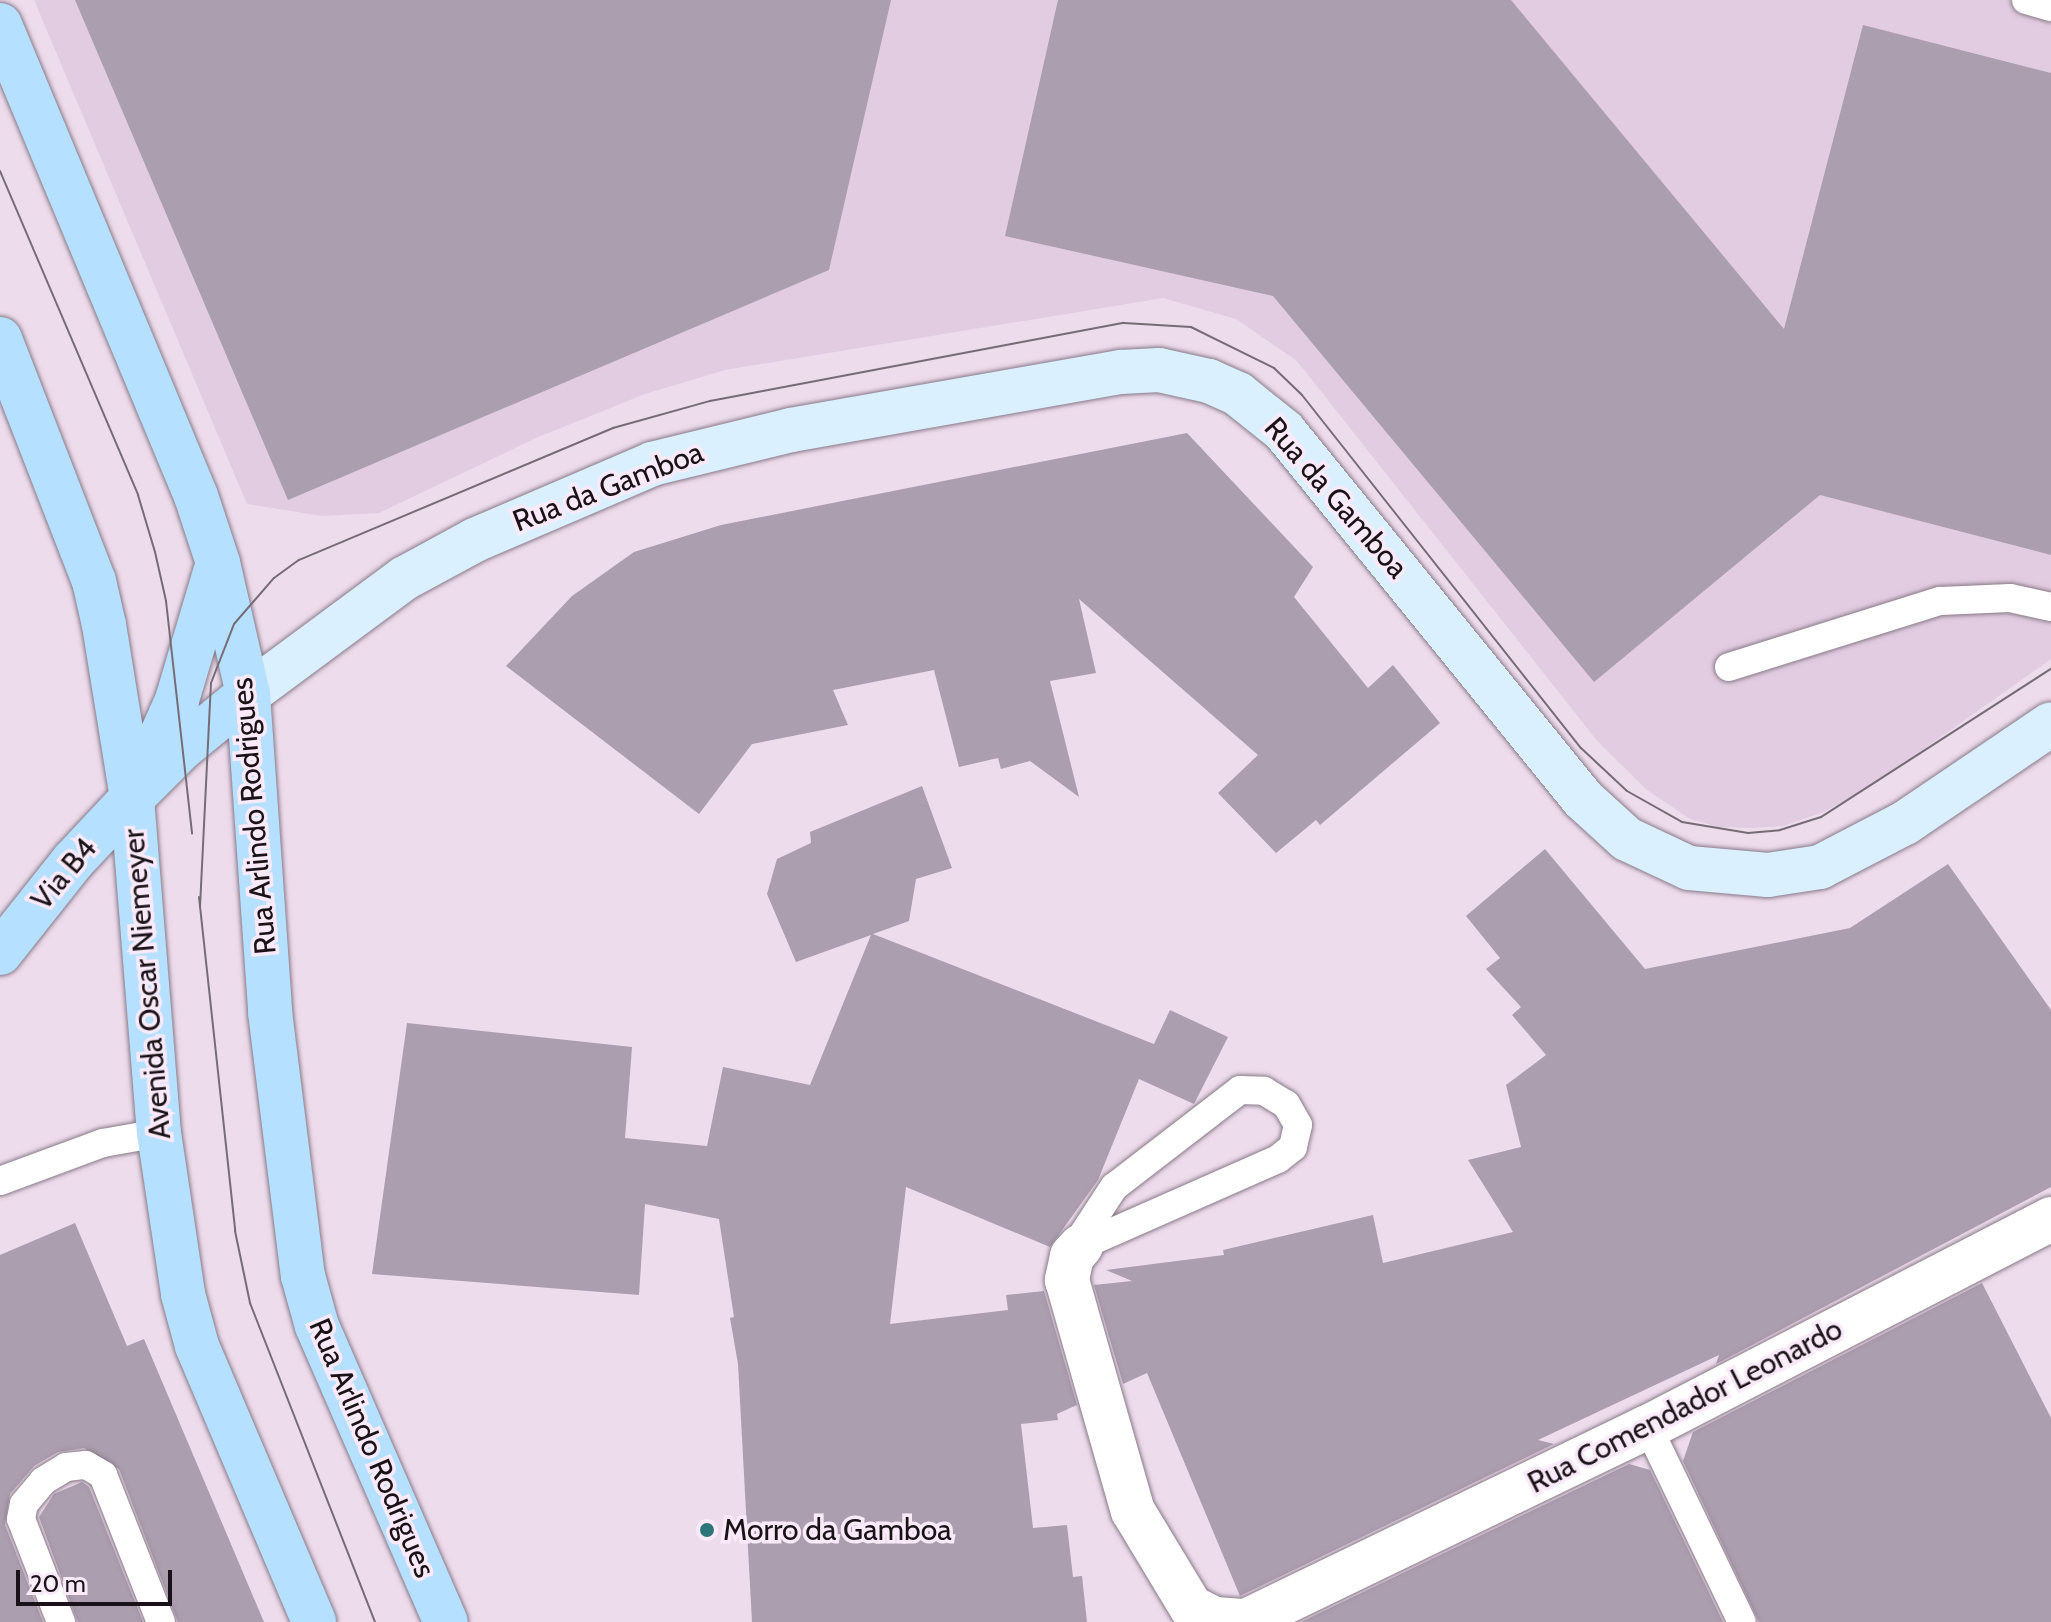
<!DOCTYPE html>
<style>
body{margin:0}
#map{position:relative;width:2051px;height:1622px;overflow:hidden;background:#eddcec;font-family:Cabin,sans-serif}
div>[style]{position:absolute}
.built>*{inset:0;background:#e2cce1}
.building>*{inset:0;background:#ab9eae}
.roads{filter:drop-shadow(0 0 2px #897a88) drop-shadow(0 0 2px #897a88)}
.lane>*{height:28px;margin:-14px;padding:0 14px;transform-origin:14px;border-radius:14px;background:#fff}
.street>*{height:44px;margin:-22px;padding:0 22px;transform-origin:22px;border-radius:22px;background:#fff}
.secondary>*{height:44px;margin:-22px;padding:0 22px;transform-origin:22px;border-radius:22px;background:#daf0ff}
.primary>*{height:44px;margin:-22px;padding:0 22px;transform-origin:22px;border-radius:22px;background:#b5e0ff}
.tram>*{height:2px;margin:-1px;padding:0 1px;transform-origin:1px;border-radius:1px;background:#766c75}
.dots>*{width:22px;height:22px;translate:-50% -50%;box-sizing:border-box;border:4px solid #faeaf9;border-radius:50%}
span{translate:-50% -50%;white-space:nowrap;text-align:center;line-height:1.15;-webkit-text-stroke:7px #faeaf9;paint-order:stroke}
.street-label{font-size:30px;color:#191318}
.poi-label{font-size:30px;color:#191318}
.left{translate:0 -50%;text-align:left}
.scale{position:absolute;left:16px;top:1570px;width:156px;height:36px;box-sizing:border-box;border:4px solid #191318;border-top:0;padding-left:10px;font-size:24px;line-height:28px;white-space:nowrap;color:#191318;-webkit-text-stroke:6px #faeaf9;paint-order:stroke}
</style>
<div id="map">
<div class="built">
<i style="clip-path:polygon(34px 0,2051px 0,2051px 659px,1879px 781px,1824px 812px,1783px 826px,1752px 828px,1719px 827px,1690px 819px,1647px 790px,1598px 742px,1297px 361px,1236px 319px,1163px 298px,725px 370px,645px 394px,536px 438px,379px 513px,322px 516px,247px 504px)"></i>
</div>
<div class="building">
<i style="clip-path:polygon(75px 0,891px 0,829px 270px,288px 500px)"></i>
<i style="clip-path:polygon(1058px 0,1511px 0,1784px 329px,1863px 25px,2051px 73px,2051px 555px,1820px 495px,1594px 682px,1273px 296px,1005px 236px)"></i>
<i style="clip-path:polygon(1187px 433px,1313px 567px,1294px 597px,1368px 688px,1393px 665px,1440px 723px,1320px 825px,1316px 820px,1276px 853px,1218px 793px,1258px 755px,1079px 599px,1096px 673px,1050px 681px,1079px 797px,1030px 761px,1001px 769px,998px 758px,959px 767px,934px 670px,833px 690px,848px 725px,752px 744px,699px 814px,506px 666px,572px 596px,634px 552px,721px 525px)"></i>
<i style="clip-path:polygon(922px 786px,952px 868px,916px 879px,909px 921px,873px 934px,1154px 1044px,1170px 1010px,1228px 1037px,1194px 1104px,1139px 1079px,1098px 1180px,1050px 1247px,906px 1187px,890px 1324px,1008px 1310px,1006px 1295px,1044px 1291px,1077px 1405px,1057px 1414px,1058px 1420px,1021px 1424px,1033px 1528px,1067px 1525px,1073px 1577px,1082px 1576px,1087px 1622px,752px 1622px,738px 1364px,730px 1318px,734px 1317px,719px 1219px,645px 1204px,639px 1295px,372px 1274px,407px 1023px,632px 1047px,625px 1138px,707px 1146px,723px 1067px,810px 1085px,871px 935px,796px 962px,767px 894px,777px 859px,811px 843px,810px 832px)"></i>
<i style="clip-path:polygon(1545px 849px,1645px 969px,1850px 928px,1948px 864px,2051px 1010px,2051px 1187px,1716px 1364px,1719px 1355px,1538px 1440px,1554px 1444px,1240px 1596px,1147px 1373px,1123px 1384px,1094px 1285px,1132px 1281px,1106px 1270px,1224px 1255px,1223px 1250px,1373px 1215px,1383px 1263px,1513px 1232px,1468px 1160px,1521px 1147px,1506px 1085px,1546px 1055px,1512px 1015px,1521px 1007px,1486px 969px,1500px 958px,1466px 916px)"></i>
<i style="clip-path:polygon(75px 1223px,127px 1346px,144px 1339px,264px 1622px,178px 1622px,119px 1469px,84px 1448px,58px 1452px,34px 1466px,10px 1494px,5px 1525px,43px 1622px,0 1622px,0 1255px)"></i>
<i style="clip-path:polygon(1982px 1283px,2051px 1418px,2051px 1622px,1759px 1622px,1683px 1461px,1693px 1432px)"></i>
<i style="clip-path:polygon(1629px 1464px,1650px 1470px,1723px 1622px,1301px 1622px)"></i>
<i style="clip-path:polygon(82px 1482px,89px 1487px,143px 1622px,78px 1622px,39px 1517px,54px 1494px)"></i>
</div>
<div class="roads">
<div class="lane">
<i style="left:2026px;top:0;width:26px;rotate:16deg"></i>
<i style="left:1729px;top:667px;width:221px;rotate:-17.4deg"></i>
<i style="left:1940px;top:601px;width:70px;rotate:-2.5deg"></i>
<i style="left:2010px;top:598px;width:42px;rotate:12.4deg"></i>
<i style="left:1240px;top:1090px;width:24px;rotate:2deg"></i>
<i style="left:1264px;top:1091px;width:26px;rotate:31deg"></i>
<i style="left:1286px;top:1104px;width:24px;rotate:60deg"></i>
<i style="left:1298px;top:1125px;width:23px;rotate:103deg"></i>
<i style="left:1293px;top:1147px;width:19px;rotate:141deg"></i>
<i style="left:1278px;top:1159px;width:215px;rotate:156.2deg"></i>
<i style="left:1081px;top:1246px;width:13px;rotate:-77deg"></i>
<i style="left:1084px;top:1233px;width:55px;rotate:-56.9deg"></i>
<i style="left:1114px;top:1187px;width:159px;rotate:-37.6deg"></i>
<i style="left:0;top:1181px;width:110px;rotate:-20.3deg"></i>
<i style="left:103px;top:1143px;width:57px;rotate:-10.1deg"></i>
<i style="left:1648px;top:1427px;width:216px;rotate:64.3deg"></i>
<i style="left:61px;top:1622px;width:110px;rotate:-111.2deg"></i>
<i style="left:21px;top:1519px;width:15px;rotate:-79deg"></i>
<i style="left:24px;top:1504px;width:30px;rotate:-50deg"></i>
<i style="left:43px;top:1481px;width:27px;rotate:-31deg"></i>
<i style="left:66px;top:1467px;width:20px;rotate:-6deg"></i>
<i style="left:86px;top:1465px;width:20px;rotate:30deg"></i>
<i style="left:103px;top:1475px;width:158px;rotate:68.5deg"></i>
</div>
<div class="street">
<i style="left:1081px;top:1246px;width:13px;rotate:132deg"></i>
<i style="left:1072px;top:1256px;width:25px;rotate:102deg"></i>
<i style="left:1067px;top:1280px;width:240px;rotate:74.1deg"></i>
<i style="left:1133px;top:1511px;width:112px;rotate:58.9deg"></i>
<i style="left:1191px;top:1607px;width:27px;rotate:27deg"></i>
<i style="left:1215px;top:1619px;width:31px;rotate:4deg"></i>
<i style="left:1246px;top:1621px;width:446px;rotate:-25.8deg"></i>
<i style="left:1648px;top:1427px;width:454px;rotate:-27.3deg"></i>
</div>
<div class="secondary">
<i style="left:248px;top:694px;width:195px;rotate:-36.5deg"></i>
<i style="left:405px;top:578px;width:80px;rotate:-28.5deg"></i>
<i style="left:475px;top:540px;width:193px;rotate:-23.2deg"></i>
<i style="left:652px;top:464px;width:143px;rotate:-13.7deg"></i>
<i style="left:791px;top:430px;width:335px;rotate:-10deg"></i>
<i style="left:1121px;top:372px;width:38px;rotate:-3deg"></i>
<i style="left:1159px;top:370px;width:51px;rotate:12.4deg"></i>
<i style="left:1209px;top:381px;width:32px;rotate:24deg"></i>
<i style="left:1238px;top:394px;width:59px;rotate:38.8deg"></i>
<i style="left:1284px;top:431px;width:474px;rotate:50.9deg"></i>
<i style="left:1583px;top:799px;width:59px;rotate:42.3deg"></i>
<i style="left:1627px;top:839px;width:68px;rotate:25.1deg"></i>
<i style="left:1689px;top:868px;width:79px;rotate:5.1deg"></i>
<i style="left:1768px;top:875px;width:53px;rotate:-8.7deg"></i>
<i style="left:1820px;top:867px;width:96px;rotate:-27.4deg"></i>
<i style="left:1905px;top:823px;width:176px;rotate:-34.1deg"></i>
</div>
<div class="primary">
<i style="left:0;top:25px;width:510px;rotate:67.41deg"></i>
<i style="left:196px;top:496px;width:71px;rotate:71.8deg"></i>
<i style="left:218px;top:563px;width:134px;rotate:77.1deg"></i>
<i style="left:248px;top:694px;width:319px;rotate:86deg"></i>
<i style="left:270px;top:1012px;width:266px;rotate:82.9deg"></i>
<i style="left:303px;top:1276px;width:52px;rotate:74.4deg"></i>
<i style="left:317px;top:1326px;width:323px;rotate:66.5deg"></i>
<i style="left:0;top:339px;width:260px;rotate:68.8deg"></i>
<i style="left:94px;top:581px;width:45px;rotate:77.2deg"></i>
<i style="left:104px;top:625px;width:175px;rotate:80.8deg"></i>
<i style="left:132px;top:798px;width:336px;rotate:85.4deg"></i>
<i style="left:159px;top:1133px;width:163px;rotate:81.5deg"></i>
<i style="left:183px;top:1294px;width:54px;rotate:74.9deg"></i>
<i style="left:197px;top:1346px;width:300px;rotate:67deg"></i>
<i style="left:145px;top:772px;width:79px;rotate:-66deg"></i>
<i style="left:177px;top:700px;width:137px;rotate:-73.4deg"></i>
<i style="left:0;top:953px;width:117px;rotate:-51.6deg"></i>
<i style="left:73px;top:861px;width:86px;rotate:-46.9deg"></i>
<i style="left:132px;top:798px;width:71px;rotate:-45deg"></i>
<i style="left:182px;top:748px;width:85px;rotate:-39.3deg"></i>
</div>
</div>
<div class="tram">
<i style="left:0;top:171px;width:352px;rotate:66.9deg"></i>
<i style="left:138px;top:495px;width:59px;rotate:73.4deg"></i>
<i style="left:155px;top:552px;width:50px;rotate:77.3deg"></i>
<i style="left:166px;top:601px;width:234px;rotate:83.6deg"></i>
<i style="left:199px;top:897px;width:336px;rotate:83.8deg"></i>
<i style="left:235px;top:1231px;width:74px;rotate:78.2deg"></i>
<i style="left:250px;top:1303px;width:343px;rotate:68.6deg"></i>
<i style="left:200px;top:907px;width:224px;rotate:-87.2deg"></i>
<i style="left:211px;top:683px;width:63px;rotate:-68.7deg"></i>
<i style="left:234px;top:624px;width:61px;rotate:-49deg"></i>
<i style="left:274px;top:578px;width:31px;rotate:-36deg"></i>
<i style="left:299px;top:560px;width:341px;rotate:-22.8deg"></i>
<i style="left:613px;top:428px;width:101px;rotate:-15.6deg"></i>
<i style="left:710px;top:401px;width:421px;rotate:-10.7deg"></i>
<i style="left:1124px;top:323px;width:67px;rotate:3.4deg"></i>
<i style="left:1191px;top:327px;width:93px;rotate:26.3deg"></i>
<i style="left:1274px;top:368px;width:39px;rotate:44deg"></i>
<i style="left:1302px;top:395px;width:450px;rotate:51.7deg"></i>
<i style="left:1581px;top:748px;width:63px;rotate:43.1deg"></i>
<i style="left:1627px;top:791px;width:63px;rotate:29.4deg"></i>
<i style="left:1682px;top:822px;width:67px;rotate:9.5deg"></i>
<i style="left:1748px;top:833px;width:32px;rotate:-5deg"></i>
<i style="left:1780px;top:830px;width:43px;rotate:-17.6deg"></i>
<i style="left:1821px;top:817px;width:274px;rotate:-32.8deg"></i>
</div>
<div class="dots">
<i style="left:707px;top:1530px;background:#2c7679"></i>
</div>
<div class="street-label">
<span style="left:608px;top:487px;rotate:-21deg">Rua da Gamboa</span>
<span style="left:1336px;top:498px;rotate:49deg">Rua da Gamboa</span>
<span style="left:254px;top:816px;rotate:-95deg">Rua Arlindo Rodrigues</span>
<span style="left:64px;top:874px;rotate:-50deg">Via B4</span>
<span style="left:147px;top:984px;rotate:-95deg">Avenida Oscar Niemeyer</span>
<span style="left:1685px;top:1406px;rotate:-27deg">Rua Comendador Leonardo</span>
<span style="left:372px;top:1448px;rotate:67deg">Rua Arlindo Rodrigues</span>
</div>
<div class="poi-label">
<span class="left" style="left:723px;top:1530px">Morro da Gamboa</span>
</div>
<div class="scale">20 m</div>
</div>
